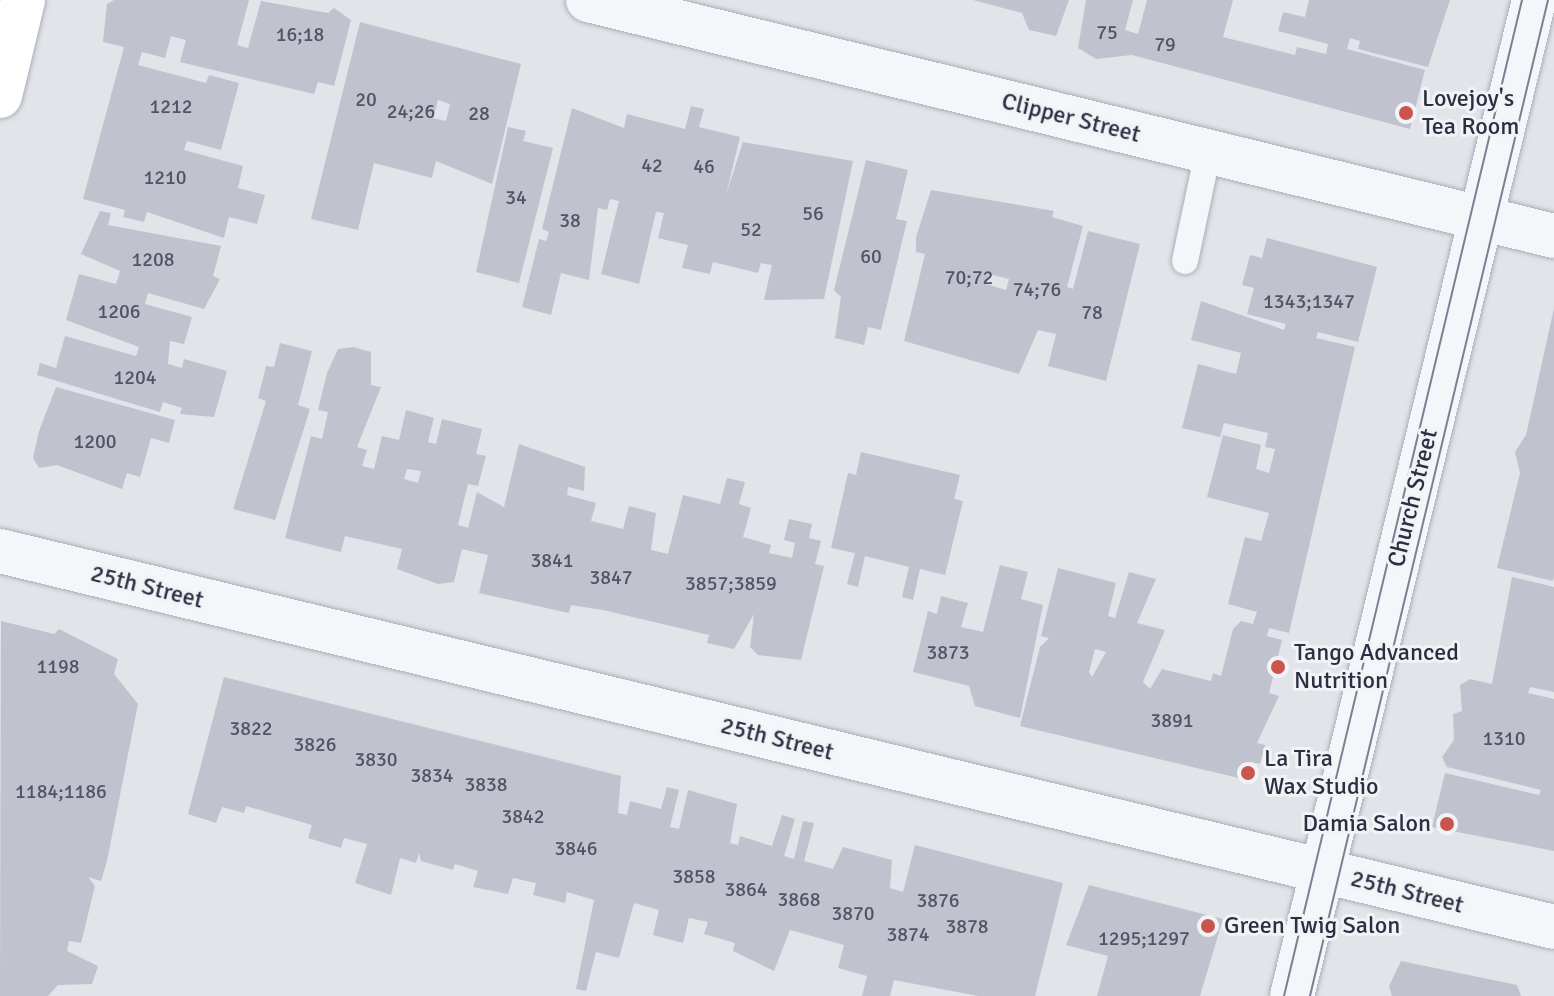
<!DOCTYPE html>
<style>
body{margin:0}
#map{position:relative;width:1554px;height:996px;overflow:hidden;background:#e2e4ea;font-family:Signika,sans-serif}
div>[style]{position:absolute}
.building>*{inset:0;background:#c0c2cd}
.roads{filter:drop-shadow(0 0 2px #abaeb8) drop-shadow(0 0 2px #abaeb8)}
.service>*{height:26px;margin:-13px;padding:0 13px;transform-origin:13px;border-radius:13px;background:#f5f6f9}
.minor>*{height:44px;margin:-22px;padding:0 22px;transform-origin:22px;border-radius:22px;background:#f5f6f9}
.tertiary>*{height:44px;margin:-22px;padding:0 22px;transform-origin:22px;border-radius:22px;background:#f5f6f9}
.secondary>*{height:44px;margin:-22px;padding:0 22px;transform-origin:22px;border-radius:22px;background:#fff}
.tram>*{height:2px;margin:-1px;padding:0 1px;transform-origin:1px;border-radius:1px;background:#7c8093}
.dots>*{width:22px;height:22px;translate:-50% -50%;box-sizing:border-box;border:4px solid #f2f3f7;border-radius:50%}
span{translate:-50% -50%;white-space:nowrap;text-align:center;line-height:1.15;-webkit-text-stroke:6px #f2f3f7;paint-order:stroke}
.number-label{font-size:20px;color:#505465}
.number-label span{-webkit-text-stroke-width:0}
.poi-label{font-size:24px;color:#2b2f42}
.left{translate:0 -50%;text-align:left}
.right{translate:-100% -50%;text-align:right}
.street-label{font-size:24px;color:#2b2f42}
</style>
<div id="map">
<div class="building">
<i style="clip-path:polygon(114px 0,249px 0,237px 45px,248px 48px,261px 1px,328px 13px,334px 8px,351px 20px,334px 86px,318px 82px,314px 94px,180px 62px,186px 40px,171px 36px,165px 58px,142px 52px,138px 65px,206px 83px,209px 75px,239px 83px,221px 150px,187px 141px,184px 150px,243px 166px,238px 188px,265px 195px,257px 224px,229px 217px,224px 238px,147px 212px,144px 222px,123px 217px,125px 210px,83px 199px,124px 47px,103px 42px,107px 4px)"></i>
<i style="clip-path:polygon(973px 0,1069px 0,1056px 36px,1029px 30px,1022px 13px)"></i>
<i style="clip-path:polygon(1086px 0,1133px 0,1125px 30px,1138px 34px,1147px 0,1233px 0,1223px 37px,1295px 55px,1297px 47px,1326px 54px,1328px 44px,1278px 31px,1283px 12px,1305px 17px,1309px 0,1450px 0,1428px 67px,1358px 49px,1360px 41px,1350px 38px,1347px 49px,1425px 70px,1410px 129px,1132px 55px,1096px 59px,1078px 48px)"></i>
<i style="clip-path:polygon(evenodd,360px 22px,521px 64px,492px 184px,436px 161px,432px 178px,374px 163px,358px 230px,311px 219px,360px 22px,438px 100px,450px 104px,446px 121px,433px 118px,438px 100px)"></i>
<i style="clip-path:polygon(691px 106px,704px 109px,699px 127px,740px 137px,726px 195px,743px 142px,853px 161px,824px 299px,764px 300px,772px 265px,761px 263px,758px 273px,713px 262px,710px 274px,682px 268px,688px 245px,658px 238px,664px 213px,656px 212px,639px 284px,601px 274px,619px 201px,610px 199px,607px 210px,598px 208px,589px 280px,561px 273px,551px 315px,522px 307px,539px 239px,546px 241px,549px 232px,542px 229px,572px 108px,624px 128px,627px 114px,685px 129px)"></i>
<i style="clip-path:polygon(508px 127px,526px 131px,523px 141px,553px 148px,519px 283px,476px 272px)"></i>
<i style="clip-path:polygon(866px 160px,908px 170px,896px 219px,907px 221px,881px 330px,868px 327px,864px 345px,835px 338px,841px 297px,834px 290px)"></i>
<i style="clip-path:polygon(evenodd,931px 190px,1054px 211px,1052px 217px,1083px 226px,1067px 287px,1073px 289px,1088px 231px,1140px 244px,1106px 381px,1048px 366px,1056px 334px,1038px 330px,1019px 374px,904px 341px,925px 254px,916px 252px,916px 237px,931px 190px,989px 274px,1009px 279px,1006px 290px,986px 284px,989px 274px)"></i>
<i style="clip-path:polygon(100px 211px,111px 213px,108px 225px,221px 246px,213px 276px,220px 279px,204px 309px,148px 293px,145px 304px,192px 317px,184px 344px,170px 341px,168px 364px,182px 368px,184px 359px,227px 371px,214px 417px,180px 414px,182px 408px,163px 402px,160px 412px,37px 375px,40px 363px,56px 368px,65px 336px,136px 356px,139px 347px,66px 320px,79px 274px,116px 284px,120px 271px,81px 254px)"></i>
<i style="clip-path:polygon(evenodd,1267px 238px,1377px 267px,1358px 342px,1318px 332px,1316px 338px,1355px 347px,1289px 633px,1269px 628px,1267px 636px,1282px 640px,1269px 693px,1279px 696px,1257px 743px,1265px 745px,1260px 764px,1252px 762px,1247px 780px,1020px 726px,1040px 647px,1049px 638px,1041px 636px,1058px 568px,1116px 583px,1108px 616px,1115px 618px,1129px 572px,1156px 579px,1137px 623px,1165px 630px,1143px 682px,1150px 689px,1162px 669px,1211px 681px,1213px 673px,1221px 676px,1233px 629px,1241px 621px,1253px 624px,1257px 612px,1228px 604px,1245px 537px,1261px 541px,1269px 513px,1207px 497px,1223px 435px,1261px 445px,1256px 469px,1269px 473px,1275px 449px,1265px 447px,1268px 433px,1224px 423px,1220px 437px,1182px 428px,1198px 364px,1236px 374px,1241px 353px,1191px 340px,1201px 301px,1284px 330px,1286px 324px,1247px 314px,1254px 288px,1242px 285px,1250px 255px,1262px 258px,1267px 238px,1095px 649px,1106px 652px,1092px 677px,1089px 672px,1095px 649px)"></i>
<i style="clip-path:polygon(1554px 308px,1554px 577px,1553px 581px,1497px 568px,1520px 473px,1515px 452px,1526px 435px)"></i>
<i style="clip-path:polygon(280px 343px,312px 351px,298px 405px,310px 409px,275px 520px,233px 509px,266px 401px,258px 398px,266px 366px,274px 367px)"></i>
<i style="clip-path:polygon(evenodd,353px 347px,371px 352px,371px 385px,381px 387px,357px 447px,367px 450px,362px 466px,374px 469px,382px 436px,399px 440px,406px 410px,434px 418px,428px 442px,436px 444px,442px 419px,482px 429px,476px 454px,486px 456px,478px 486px,468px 484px,458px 525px,468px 528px,477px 492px,504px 507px,519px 444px,585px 467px,584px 491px,568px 487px,567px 495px,596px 503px,591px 521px,623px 529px,629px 506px,656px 513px,651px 550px,668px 554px,683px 495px,720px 504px,727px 478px,745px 482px,739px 504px,751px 508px,743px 537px,771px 545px,769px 553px,792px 558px,795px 543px,784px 540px,789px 519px,812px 524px,809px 538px,821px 541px,815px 564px,824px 566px,801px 660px,758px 655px,750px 647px,754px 614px,734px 649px,707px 643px,709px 635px,603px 610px,571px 605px,569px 613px,479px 593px,488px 555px,462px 549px,454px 582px,438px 584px,397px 569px,402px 549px,345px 536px,341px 552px,285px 538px,311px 436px,322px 439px,328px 412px,318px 410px,327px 373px,338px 349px,353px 347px,407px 469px,421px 471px,418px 483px,404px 479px,407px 469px)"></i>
<i style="clip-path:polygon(56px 387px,175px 420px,169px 443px,151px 438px,140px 477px,127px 473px,122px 489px,57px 465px,39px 468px,33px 458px,39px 431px)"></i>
<i style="clip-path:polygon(861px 452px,960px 475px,954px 499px,963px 501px,945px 575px,920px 569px,913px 600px,902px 597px,909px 567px,865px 556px,858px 587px,847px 584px,855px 553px,831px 548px,848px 473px,856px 475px)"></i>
<i style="clip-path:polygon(1000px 565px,1028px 572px,1021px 599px,1043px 605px,1020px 718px,975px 706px,969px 686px,913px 672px,928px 611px,937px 614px,941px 596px,968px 603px,961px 627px,983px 632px)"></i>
<i style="clip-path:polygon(1512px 577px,1554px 587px,1554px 692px,1530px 687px,1528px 693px,1554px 699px,1554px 851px,1432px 827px,1445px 773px,1539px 795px,1541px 790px,1447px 767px,1442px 757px,1454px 740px,1453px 714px,1462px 711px,1460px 685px,1470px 679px,1492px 684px)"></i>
<i style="clip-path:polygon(1px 621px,54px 634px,59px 629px,118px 659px,114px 674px,138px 704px,107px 861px,101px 881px,88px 877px,95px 886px,81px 943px,69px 941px,67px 951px,98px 966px,92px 984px,58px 985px,48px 996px,0 996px)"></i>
<i style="clip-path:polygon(224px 677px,621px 776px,618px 813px,627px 815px,630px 801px,661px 809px,667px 787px,679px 790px,670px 827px,679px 829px,688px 790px,737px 804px,730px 843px,738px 845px,740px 836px,772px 846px,782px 815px,795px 819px,784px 856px,794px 859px,803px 821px,814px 823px,804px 861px,833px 869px,843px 847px,892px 860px,890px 888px,903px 892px,915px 845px,1063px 883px,1035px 996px,978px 996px,894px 980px,890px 996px,862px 996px,867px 976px,838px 968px,844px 945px,790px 930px,774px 971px,733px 951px,735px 943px,704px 934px,708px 922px,689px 918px,683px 943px,653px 935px,659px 910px,634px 903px,619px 958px,596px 952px,586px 991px,576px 989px,594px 900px,567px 892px,565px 903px,533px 895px,536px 883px,513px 878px,508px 894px,473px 887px,478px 871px,455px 864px,453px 870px,421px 861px,419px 853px,416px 863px,400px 858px,391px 895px,355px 883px,367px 844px,344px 838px,341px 848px,308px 838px,312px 825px,246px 806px,244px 813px,222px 807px,216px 823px,188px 814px)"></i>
<i style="clip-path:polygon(1089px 885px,1223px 919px,1200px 996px,1097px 996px,1108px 956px,1066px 945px)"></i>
<i style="clip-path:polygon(1401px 961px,1517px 985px,1521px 996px,1392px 996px,1389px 986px)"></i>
</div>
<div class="roads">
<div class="service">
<i style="left:1185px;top:261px;width:111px;rotate:-78.1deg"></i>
</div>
<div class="minor">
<i style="left:0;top:551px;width:1599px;rotate:13.6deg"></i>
<i style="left:1292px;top:996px;width:1025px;rotate:-76.34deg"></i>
</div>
<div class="tertiary">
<i style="left:588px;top:0;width:994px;rotate:13.73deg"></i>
</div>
<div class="secondary">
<i style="left:0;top:96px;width:99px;rotate:-76.5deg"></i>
</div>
</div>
<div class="tram">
<i style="left:1284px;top:996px;width:1024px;rotate:-76.56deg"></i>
<i style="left:1310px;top:996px;width:1024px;rotate:-76.56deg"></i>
</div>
<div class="dots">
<i style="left:1406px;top:113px;background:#c9554e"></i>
<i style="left:1278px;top:667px;background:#c9554e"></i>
<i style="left:1248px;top:773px;background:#c9554e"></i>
<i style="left:1447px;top:824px;background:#c9554e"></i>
<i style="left:1208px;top:926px;background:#c9554e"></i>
</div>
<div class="number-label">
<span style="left:1107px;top:32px">75</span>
<span style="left:300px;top:34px">16;18</span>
<span style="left:1165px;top:44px">79</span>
<span style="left:366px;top:99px">20</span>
<span style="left:171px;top:106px">1212</span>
<span style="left:411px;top:111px">24;26</span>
<span style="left:479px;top:113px">28</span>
<span style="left:652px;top:165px">42</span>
<span style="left:704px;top:166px">46</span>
<span style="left:165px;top:177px">1210</span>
<span style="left:516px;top:197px">34</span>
<span style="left:813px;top:213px">56</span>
<span style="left:570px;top:220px">38</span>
<span style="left:751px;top:229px">52</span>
<span style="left:871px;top:256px">60</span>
<span style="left:153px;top:259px">1208</span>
<span style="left:969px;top:277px">70;72</span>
<span style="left:1037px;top:289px">74;76</span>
<span style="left:1309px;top:301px">1343;1347</span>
<span style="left:119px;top:311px">1206</span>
<span style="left:1092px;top:312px">78</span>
<span style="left:135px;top:377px">1204</span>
<span style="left:95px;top:441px">1200</span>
<span style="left:552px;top:560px">3841</span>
<span style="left:611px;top:577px">3847</span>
<span style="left:731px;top:583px">3857;3859</span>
<span style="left:948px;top:652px">3873</span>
<span style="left:58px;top:666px">1198</span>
<span style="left:1172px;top:720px">3891</span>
<span style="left:251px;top:728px">3822</span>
<span style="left:1504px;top:738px">1310</span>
<span style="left:315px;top:744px">3826</span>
<span style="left:376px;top:759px">3830</span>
<span style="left:432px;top:775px">3834</span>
<span style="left:486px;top:784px">3838</span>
<span style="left:61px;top:791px">1184;1186</span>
<span style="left:523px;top:816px">3842</span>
<span style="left:576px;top:848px">3846</span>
<span style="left:694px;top:876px">3858</span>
<span style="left:746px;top:889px">3864</span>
<span style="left:799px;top:899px">3868</span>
<span style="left:938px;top:900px">3876</span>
<span style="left:853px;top:913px">3870</span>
<span style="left:967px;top:926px">3878</span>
<span style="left:908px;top:934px">3874</span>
<span style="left:1144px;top:938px">1295;1297</span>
</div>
<div class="poi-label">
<span class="left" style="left:1422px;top:113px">Lovejoy's<br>Tea Room</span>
<span class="left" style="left:1294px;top:667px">Tango Advanced<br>Nutrition</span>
<span class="left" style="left:1264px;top:773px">La Tira<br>Wax Studio</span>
<span class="right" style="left:1431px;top:824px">Damia Salon</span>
<span class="left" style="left:1224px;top:926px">Green Twig Salon</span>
</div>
<div class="street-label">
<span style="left:1071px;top:118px;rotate:14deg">Clipper Street</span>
<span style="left:1413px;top:498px;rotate:-76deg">Church Street</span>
<span style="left:147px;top:587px;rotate:14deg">25th Street</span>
<span style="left:777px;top:739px;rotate:14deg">25th Street</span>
<span style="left:1407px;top:892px;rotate:14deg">25th Street</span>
</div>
</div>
